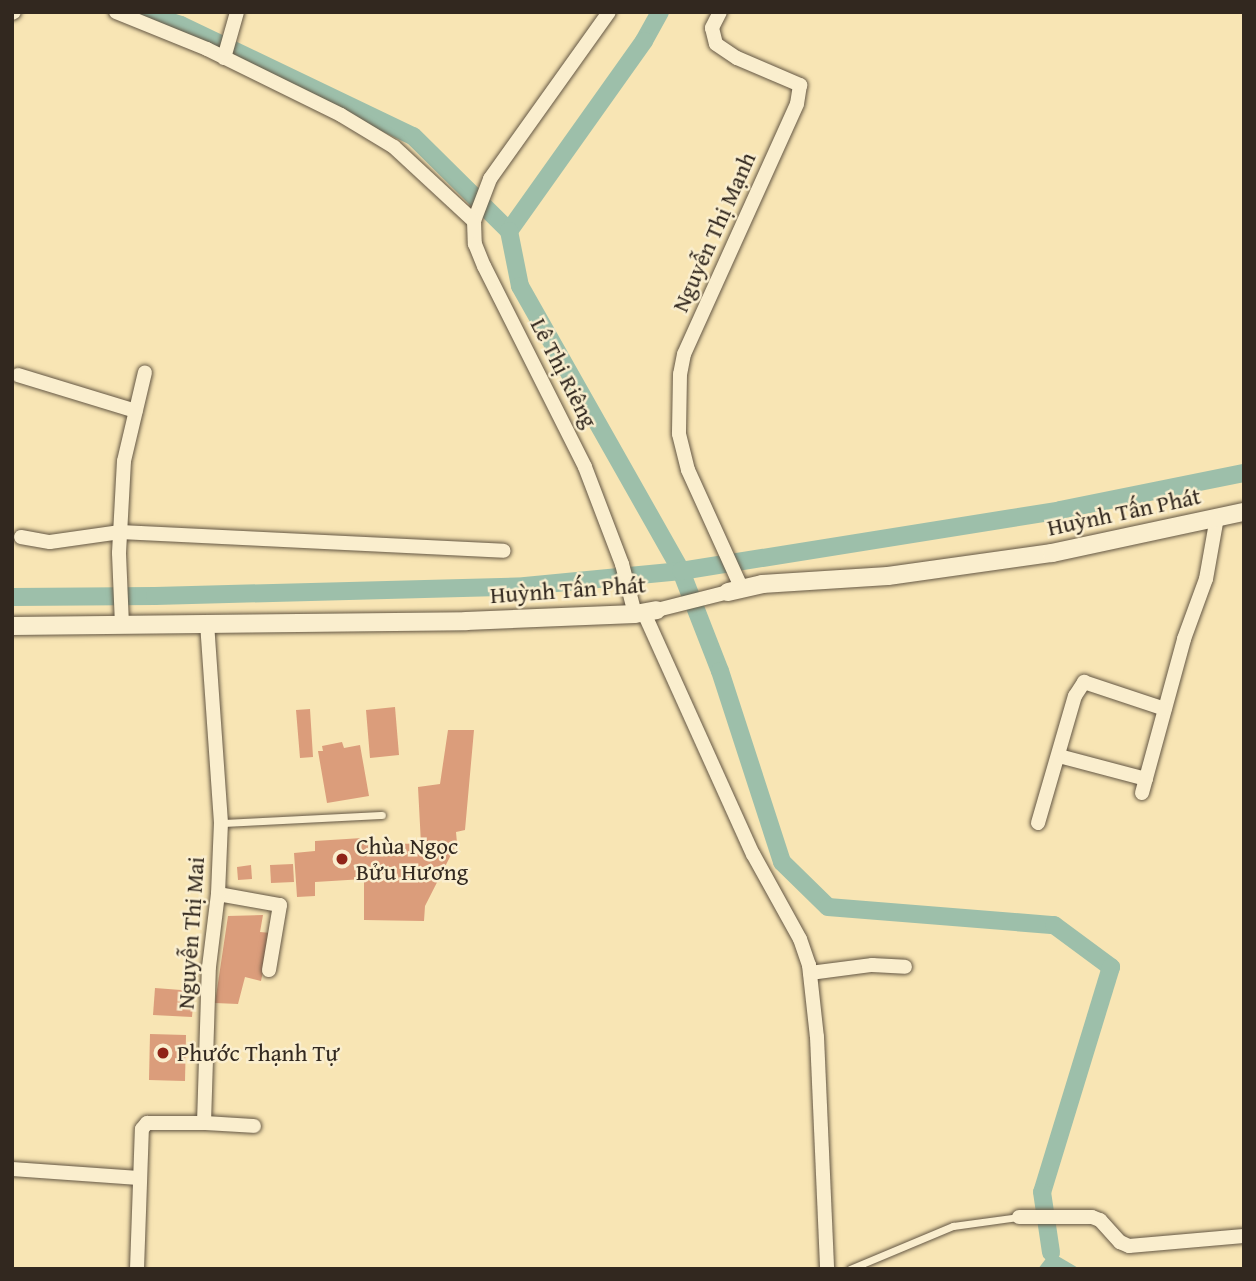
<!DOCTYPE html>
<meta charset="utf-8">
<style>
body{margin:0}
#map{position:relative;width:1256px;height:1281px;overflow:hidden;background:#f8e5b4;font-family:"Gentium Book Plus",serif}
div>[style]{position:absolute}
.water>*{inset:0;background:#9dbfaa}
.canal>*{height:18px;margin:-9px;padding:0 9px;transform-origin:9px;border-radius:9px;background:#9dbfaa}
.building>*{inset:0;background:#db9d7b}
.roads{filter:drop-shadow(0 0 2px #645744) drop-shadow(0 0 2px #645744)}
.service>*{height:7px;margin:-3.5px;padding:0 3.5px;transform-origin:3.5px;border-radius:3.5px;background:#faeece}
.minor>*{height:14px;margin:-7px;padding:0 7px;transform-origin:7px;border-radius:7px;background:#faeece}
.tertiary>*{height:18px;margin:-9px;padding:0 9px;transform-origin:9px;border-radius:9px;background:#faeece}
.dots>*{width:19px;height:19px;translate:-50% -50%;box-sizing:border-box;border:4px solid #faeece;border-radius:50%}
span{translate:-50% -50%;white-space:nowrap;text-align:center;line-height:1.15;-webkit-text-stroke:5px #faeece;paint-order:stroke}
.street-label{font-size:23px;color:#32281f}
.poi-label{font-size:23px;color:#32281f}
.left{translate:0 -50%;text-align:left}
.frame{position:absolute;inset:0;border:14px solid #32281f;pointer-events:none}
</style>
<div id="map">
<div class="water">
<i style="clip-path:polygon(1051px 1252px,1080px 1269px,1038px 1269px)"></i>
</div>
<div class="canal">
<i style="left:141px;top:12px;width:42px;rotate:18deg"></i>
<i style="left:181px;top:25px;width:257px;rotate:25.6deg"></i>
<i style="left:413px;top:136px;width:135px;rotate:44.7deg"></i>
<i style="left:660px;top:12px;width:33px;rotate:119deg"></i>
<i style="left:644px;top:41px;width:233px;rotate:125.4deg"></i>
<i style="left:509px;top:231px;width:56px;rotate:78.7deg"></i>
<i style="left:520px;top:286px;width:327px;rotate:60.5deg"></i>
<i style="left:681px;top:571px;width:107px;rotate:68.7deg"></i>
<i style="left:720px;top:671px;width:201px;rotate:72deg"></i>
<i style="left:782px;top:862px;width:64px;rotate:44.4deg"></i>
<i style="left:828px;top:907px;width:227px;rotate:4.6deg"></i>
<i style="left:1054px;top:925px;width:71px;rotate:36.4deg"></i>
<i style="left:1111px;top:967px;width:235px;rotate:107deg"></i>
<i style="left:1042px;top:1192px;width:61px;rotate:81.5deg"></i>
<i style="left:12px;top:597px;width:143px;rotate:-0.4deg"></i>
<i style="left:155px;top:596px;width:370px;rotate:-1.5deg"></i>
<i style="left:525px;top:586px;width:157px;rotate:-5.5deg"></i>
<i style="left:681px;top:571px;width:384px;rotate:-9.1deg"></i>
<i style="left:1060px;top:510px;width:188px;rotate:-11.4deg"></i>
</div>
<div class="building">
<i style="clip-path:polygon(395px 707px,399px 755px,370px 758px,366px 710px)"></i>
<i style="clip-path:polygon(310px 709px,313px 757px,300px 758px,296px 710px)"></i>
<i style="clip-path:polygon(448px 730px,474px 730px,465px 830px,456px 832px,457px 843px,425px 906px,424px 921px,364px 920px,364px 879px,315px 882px,315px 896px,297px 897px,294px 853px,315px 851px,315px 841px,362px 838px,362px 843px,421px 844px,418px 787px,440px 784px)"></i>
<i style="clip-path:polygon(342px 742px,344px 748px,360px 745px,369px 796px,327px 803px,318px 751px,323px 751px,322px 746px)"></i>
<i style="clip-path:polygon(293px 864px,294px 882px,271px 883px,270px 865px)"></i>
<i style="clip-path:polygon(251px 865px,252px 879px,238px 880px,237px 867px)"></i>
<i style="clip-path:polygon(263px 915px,260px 932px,271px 933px,261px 981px,245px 977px,238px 1004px,215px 1003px,228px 916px)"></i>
<i style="clip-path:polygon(155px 988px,194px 991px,192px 1017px,153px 1015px)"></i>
<i style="clip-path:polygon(150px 1034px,186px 1035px,185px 1081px,149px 1080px)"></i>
</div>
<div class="roads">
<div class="service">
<i style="left:222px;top:823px;width:160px;rotate:-2.9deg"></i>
<i style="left:850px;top:1269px;width:112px;rotate:-22.7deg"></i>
<i style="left:953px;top:1226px;width:67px;rotate:-7.8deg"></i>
</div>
<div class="minor">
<i style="left:116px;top:12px;width:98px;rotate:22.1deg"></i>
<i style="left:207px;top:49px;width:149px;rotate:26.2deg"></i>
<i style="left:341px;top:115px;width:62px;rotate:31.1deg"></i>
<i style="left:394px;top:147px;width:109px;rotate:42.8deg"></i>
<i style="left:609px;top:12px;width:205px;rotate:125.5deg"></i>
<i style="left:490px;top:179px;width:45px;rotate:110.9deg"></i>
<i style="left:474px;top:221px;width:23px;rotate:88deg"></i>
<i style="left:475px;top:244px;width:24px;rotate:68deg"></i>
<i style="left:484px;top:266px;width:225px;rotate:63.3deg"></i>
<i style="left:585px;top:467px;width:104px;rotate:69.1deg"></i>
<i style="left:622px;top:564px;width:52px;rotate:75.4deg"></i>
<i style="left:720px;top:12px;width:18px;rotate:117deg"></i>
<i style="left:712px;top:28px;width:16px;rotate:76deg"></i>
<i style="left:716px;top:44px;width:25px;rotate:34deg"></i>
<i style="left:737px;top:58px;width:69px;rotate:23.2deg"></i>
<i style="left:800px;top:85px;width:19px;rotate:99deg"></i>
<i style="left:797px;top:104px;width:274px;rotate:114.3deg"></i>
<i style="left:684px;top:354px;width:20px;rotate:101deg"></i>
<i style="left:680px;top:374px;width:60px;rotate:91deg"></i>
<i style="left:679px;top:434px;width:37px;rotate:76deg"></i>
<i style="left:688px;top:470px;width:131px;rotate:65.6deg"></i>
<i style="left:12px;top:13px;width:2px;rotate:-27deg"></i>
<i style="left:224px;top:58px;width:48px;rotate:-74.2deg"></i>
<i style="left:18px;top:375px;width:123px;rotate:17deg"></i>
<i style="left:21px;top:537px;width:29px;rotate:10deg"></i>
<i style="left:50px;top:542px;width:71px;rotate:-8.1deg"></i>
<i style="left:120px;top:532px;width:384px;rotate:2.8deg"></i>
<i style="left:657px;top:610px;width:73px;rotate:-14.2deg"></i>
<i style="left:644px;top:613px;width:265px;rotate:65.7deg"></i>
<i style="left:753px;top:854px;width:97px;rotate:61.1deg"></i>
<i style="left:800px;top:939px;width:28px;rotate:71deg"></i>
<i style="left:809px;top:965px;width:72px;rotate:83.7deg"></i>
<i style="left:817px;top:1037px;width:232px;rotate:87.5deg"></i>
<i style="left:122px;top:625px;width:72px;rotate:-92.4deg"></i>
<i style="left:119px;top:553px;width:92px;rotate:-86.9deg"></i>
<i style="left:124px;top:461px;width:91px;rotate:-76.7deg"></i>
<i style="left:1059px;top:756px;width:90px;rotate:14.8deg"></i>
<i style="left:1142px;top:793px;width:160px;rotate:-74.7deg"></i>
<i style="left:1184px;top:639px;width:64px;rotate:-69.9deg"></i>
<i style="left:1206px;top:579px;width:63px;rotate:-79.9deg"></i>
<i style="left:1038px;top:823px;width:132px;rotate:-73.8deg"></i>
<i style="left:1075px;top:696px;width:17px;rotate:-57deg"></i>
<i style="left:1084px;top:682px;width:85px;rotate:18.4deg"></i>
<i style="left:218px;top:894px;width:63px;rotate:10.1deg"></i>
<i style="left:280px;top:905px;width:66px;rotate:99.6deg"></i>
<i style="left:810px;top:973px;width:63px;rotate:-7.4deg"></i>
<i style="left:872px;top:965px;width:33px;rotate:3deg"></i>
<i style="left:204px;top:1123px;width:50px;rotate:3.4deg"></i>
<i style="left:12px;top:1169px;width:127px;rotate:4.1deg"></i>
<i style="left:1019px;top:1217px;width:73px"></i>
<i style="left:1092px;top:1217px;width:9px;rotate:21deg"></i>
<i style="left:1100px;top:1220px;width:30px;rotate:48deg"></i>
<i style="left:1120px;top:1242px;width:10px;rotate:24deg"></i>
<i style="left:1129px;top:1246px;width:115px;rotate:-5deg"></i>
<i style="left:137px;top:1269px;width:140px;rotate:-88deg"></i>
<i style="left:142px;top:1129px;width:8px;rotate:-50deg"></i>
<i style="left:147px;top:1123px;width:57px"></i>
<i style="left:204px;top:1123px;width:156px;rotate:-88.2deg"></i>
<i style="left:209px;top:967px;width:74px;rotate:-83deg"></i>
<i style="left:218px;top:894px;width:71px;rotate:-87.6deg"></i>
<i style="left:221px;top:823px;width:198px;rotate:-94deg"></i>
</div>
<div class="tertiary">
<i style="left:728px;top:592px;width:35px;rotate:-13deg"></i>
<i style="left:762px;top:584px;width:126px;rotate:-3.6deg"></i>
<i style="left:888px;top:576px;width:166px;rotate:-8deg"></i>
<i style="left:1052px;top:553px;width:196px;rotate:-12.1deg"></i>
<i style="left:12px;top:626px;width:454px;rotate:-0.6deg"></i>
<i style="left:466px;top:621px;width:169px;rotate:-2.4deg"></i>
<i style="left:635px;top:614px;width:22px;rotate:-10deg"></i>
</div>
</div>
<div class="dots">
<i style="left:342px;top:859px;background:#8f2418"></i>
<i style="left:163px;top:1053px;background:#8f2418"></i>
</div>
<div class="street-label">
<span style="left:714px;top:232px;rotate:-66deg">Nguyễn Thị Mạnh</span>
<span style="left:564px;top:373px;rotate:63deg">Lê Thị Riêng</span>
<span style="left:1124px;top:512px;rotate:-12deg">Huỳnh Tấn Phát</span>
<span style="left:568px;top:590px;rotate:-4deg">Huỳnh Tấn Phát</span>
<span style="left:191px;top:933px;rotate:-86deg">Nguyễn Thị Mai</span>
</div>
<div class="poi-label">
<span class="left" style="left:356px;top:859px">Chùa Ngọc<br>Bửu Hương</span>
<span class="left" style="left:177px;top:1053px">Phước Thạnh Tự</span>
</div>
<div class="frame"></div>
</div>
